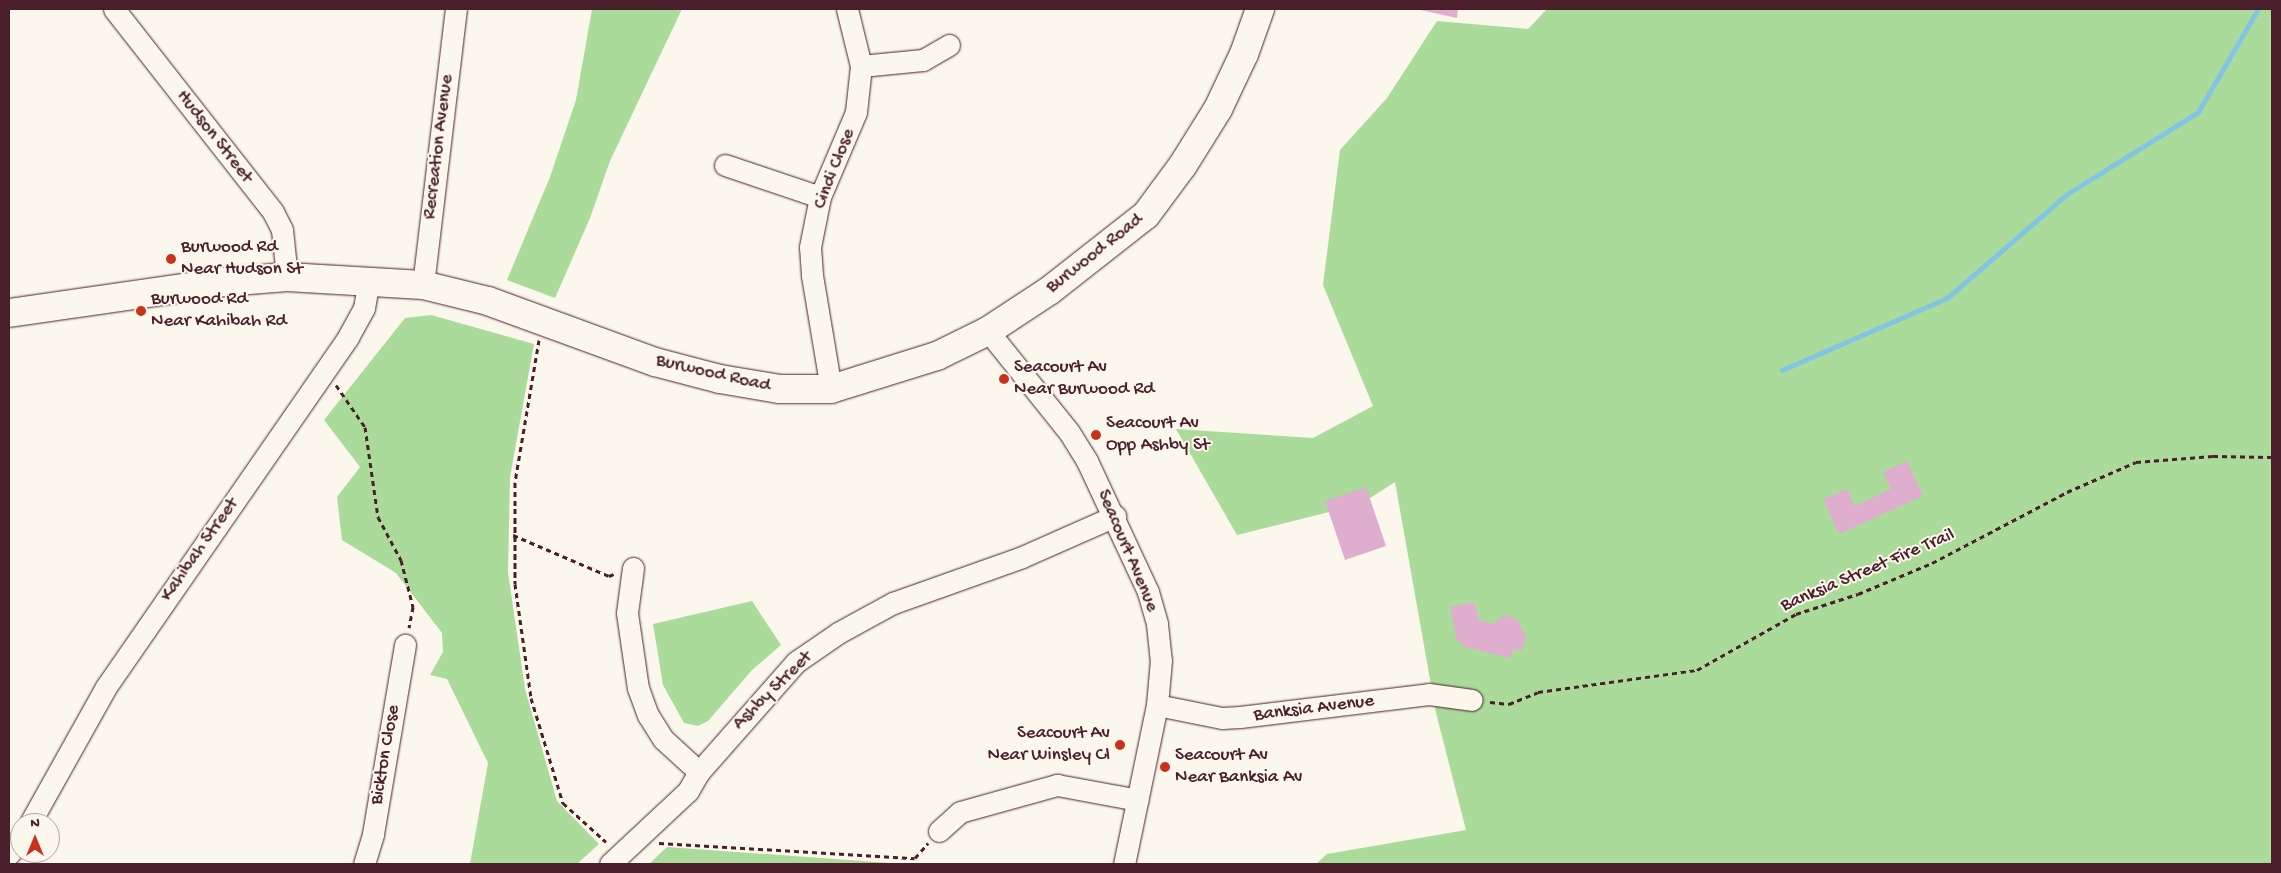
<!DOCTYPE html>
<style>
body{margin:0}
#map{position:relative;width:2281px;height:873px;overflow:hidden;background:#fbf7ec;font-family:"Gochi Hand",sans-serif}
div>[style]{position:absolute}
.green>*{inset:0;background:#abdb9b}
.stream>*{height:5px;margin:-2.5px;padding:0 2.5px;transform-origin:2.5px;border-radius:2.5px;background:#82c5e3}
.building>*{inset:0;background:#dfaece}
.path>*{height:3px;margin-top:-1.5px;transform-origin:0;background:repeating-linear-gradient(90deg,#4a1f2b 0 5px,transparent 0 9px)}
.roads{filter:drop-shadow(0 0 1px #4a1f2b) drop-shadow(0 0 1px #4a1f2b)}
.minor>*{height:21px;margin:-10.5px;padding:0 10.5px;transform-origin:10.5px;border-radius:10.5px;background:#fbf7ec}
.major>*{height:28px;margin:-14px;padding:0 14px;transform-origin:14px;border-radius:14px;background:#fbf7ec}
.dots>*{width:14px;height:14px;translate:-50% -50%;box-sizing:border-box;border:2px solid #fbf7ec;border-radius:50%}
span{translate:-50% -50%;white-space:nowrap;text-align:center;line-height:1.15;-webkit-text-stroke:4px #fbf7ec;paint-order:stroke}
.street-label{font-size:19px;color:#4a1f2b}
.poi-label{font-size:19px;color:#4a1f2b}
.left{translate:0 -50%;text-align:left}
.right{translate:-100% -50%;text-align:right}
.frame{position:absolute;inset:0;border:10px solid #4a1f2b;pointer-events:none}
.north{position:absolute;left:10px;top:813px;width:50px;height:50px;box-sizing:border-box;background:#fbf7ec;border:1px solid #b4a19f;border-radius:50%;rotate:0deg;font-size:14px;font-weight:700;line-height:20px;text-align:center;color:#4a1f2b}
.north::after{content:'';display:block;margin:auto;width:18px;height:22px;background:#c8321e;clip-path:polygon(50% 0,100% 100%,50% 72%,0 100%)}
</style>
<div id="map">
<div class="green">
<i style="clip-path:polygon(592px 9px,682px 9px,610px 161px,590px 218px,555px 298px,507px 280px,550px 177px,576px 100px)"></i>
<i style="clip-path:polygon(1547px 9px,2272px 9px,2272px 864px,1316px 864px,1327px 854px,1466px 830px,1436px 713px,1395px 482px,1361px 504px,1237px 535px,1176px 429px,1313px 438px,1373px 406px,1323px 285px,1340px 150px,1387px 98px,1437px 21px,1528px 29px)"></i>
<i style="clip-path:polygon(431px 315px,534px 344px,510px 477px,508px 572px,525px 689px,557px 801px,599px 844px,577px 864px,470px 864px,488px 763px,447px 679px,430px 675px,443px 652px,442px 633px,396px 573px,342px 540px,337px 497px,360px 467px,324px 420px,405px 318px)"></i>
<i style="clip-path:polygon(752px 601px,781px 645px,752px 670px,708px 721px,698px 726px,684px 723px,663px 685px,653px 624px)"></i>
<i style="clip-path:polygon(667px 847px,905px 864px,649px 864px)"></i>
</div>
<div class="stream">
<i style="left:1782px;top:370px;width:180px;rotate:-23.6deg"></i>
<i style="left:1947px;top:298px;width:159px;rotate:-40.9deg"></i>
<i style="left:2067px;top:194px;width:155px;rotate:-32deg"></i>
<i style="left:2198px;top:112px;width:119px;rotate:-59.8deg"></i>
</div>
<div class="building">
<i style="clip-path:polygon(1416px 9px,1458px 9px,1457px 18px)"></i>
<i style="clip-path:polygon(1907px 461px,1923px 496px,1839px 534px,1823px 499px,1847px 489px,1855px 506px,1891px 489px,1883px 472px)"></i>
<i style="clip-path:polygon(1366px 487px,1386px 546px,1345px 560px,1325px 501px)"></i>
<i style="clip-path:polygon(1474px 602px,1479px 620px,1493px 624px,1504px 615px,1517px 619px,1526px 636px,1522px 651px,1514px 649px,1510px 658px,1462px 646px,1463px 643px,1457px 641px,1450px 607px)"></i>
</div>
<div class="path">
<i style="left:539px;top:340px;width:144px;rotate:99.6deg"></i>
<i style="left:515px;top:482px;width:102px;rotate:90deg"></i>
<i style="left:515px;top:584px;width:115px;rotate:82deg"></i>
<i style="left:531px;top:698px;width:110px;rotate:73.1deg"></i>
<i style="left:563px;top:803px;width:58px;rotate:42.2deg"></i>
<i style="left:336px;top:385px;width:51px;rotate:55.4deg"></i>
<i style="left:365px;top:427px;width:91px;rotate:81.8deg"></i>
<i style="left:378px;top:517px;width:49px;rotate:61.9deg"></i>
<i style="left:401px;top:560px;width:49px;rotate:75.7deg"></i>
<i style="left:413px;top:607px;width:21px;rotate:101deg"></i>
<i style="left:513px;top:535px;width:104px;rotate:23.1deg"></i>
<i style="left:609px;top:576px;width:5px;rotate:-22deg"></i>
<i style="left:1490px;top:702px;width:19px;rotate:6deg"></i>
<i style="left:1509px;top:704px;width:31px;rotate:-22deg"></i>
<i style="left:1538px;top:692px;width:161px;rotate:-7.9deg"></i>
<i style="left:1697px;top:670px;width:114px;rotate:-29.5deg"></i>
<i style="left:1796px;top:614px;width:65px;rotate:-17.9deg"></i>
<i style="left:1858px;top:594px;width:80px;rotate:-22.7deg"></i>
<i style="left:1932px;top:563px;width:153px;rotate:-27.7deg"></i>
<i style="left:2067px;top:492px;width:75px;rotate:-23.5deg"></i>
<i style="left:2136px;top:462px;width:77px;rotate:-4.5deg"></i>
<i style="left:2213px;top:456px;width:59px;rotate:1deg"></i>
<i style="left:659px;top:843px;width:256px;rotate:3.4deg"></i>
<i style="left:915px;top:858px;width:20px;rotate:-49deg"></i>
</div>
<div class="roads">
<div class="minor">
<i style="left:114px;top:9px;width:258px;rotate:51.9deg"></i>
<i style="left:273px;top:212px;width:20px;rotate:63deg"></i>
<i style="left:282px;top:230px;width:47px;rotate:83.9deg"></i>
<i style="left:861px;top:66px;width:62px;rotate:-5.5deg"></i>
<i style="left:923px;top:60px;width:30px;rotate:-30deg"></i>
<i style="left:725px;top:165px;width:100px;rotate:18.6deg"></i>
<i style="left:423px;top:285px;width:278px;rotate:-83.2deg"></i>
<i style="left:988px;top:331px;width:129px;rotate:51.3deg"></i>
<i style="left:1069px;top:432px;width:34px;rotate:58deg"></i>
<i style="left:1087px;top:461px;width:145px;rotate:65deg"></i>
<i style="left:1148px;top:592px;width:33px;rotate:74deg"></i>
<i style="left:1157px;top:624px;width:36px;rotate:84deg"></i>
<i style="left:1161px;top:660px;width:45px;rotate:95.1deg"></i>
<i style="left:1157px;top:705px;width:162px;rotate:101.7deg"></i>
<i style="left:831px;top:389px;width:116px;rotate:-99.5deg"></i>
<i style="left:812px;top:275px;width:28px;rotate:-94deg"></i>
<i style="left:810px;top:247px;width:51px;rotate:-78.7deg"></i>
<i style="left:820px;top:197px;width:92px;rotate:-67deg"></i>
<i style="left:856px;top:112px;width:46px;rotate:-83.8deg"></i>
<i style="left:861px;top:66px;width:59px;rotate:-103.8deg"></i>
<i style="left:633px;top:568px;width:45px;rotate:97.6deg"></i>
<i style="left:627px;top:613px;width:76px;rotate:81.7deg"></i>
<i style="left:638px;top:688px;width:29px;rotate:70deg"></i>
<i style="left:648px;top:715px;width:28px;rotate:58deg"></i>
<i style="left:663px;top:739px;width:49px;rotate:42.5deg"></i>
<i style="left:1157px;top:705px;width:66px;rotate:11.3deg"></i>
<i style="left:1222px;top:718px;width:18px;rotate:-3deg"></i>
<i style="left:1240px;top:717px;width:190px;rotate:-6.9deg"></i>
<i style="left:1429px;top:694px;width:43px;rotate:7.9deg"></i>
<i style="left:30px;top:823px;width:156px;rotate:-60.8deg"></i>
<i style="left:106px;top:687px;width:426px;rotate:-55.3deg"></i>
<i style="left:348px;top:337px;width:33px;rotate:-61deg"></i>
<i style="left:364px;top:308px;width:28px;rotate:-80deg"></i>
<i style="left:939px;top:831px;width:28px;rotate:-42deg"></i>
<i style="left:960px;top:812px;width:101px;rotate:-15.6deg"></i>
<i style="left:1057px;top:785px;width:82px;rotate:10.5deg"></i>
<i style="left:9px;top:854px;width:18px;rotate:-52deg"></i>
<i style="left:364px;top:864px;width:31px;rotate:-73deg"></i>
<i style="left:373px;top:834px;width:192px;rotate:-80.4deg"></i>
<i style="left:610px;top:864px;width:107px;rotate:-43.1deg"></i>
<i style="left:688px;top:791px;width:22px;rotate:-60deg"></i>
<i style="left:699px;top:772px;width:147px;rotate:-48.6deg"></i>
<i style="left:796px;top:662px;width:51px;rotate:-34.6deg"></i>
<i style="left:838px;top:633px;width:63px;rotate:-28.6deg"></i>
<i style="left:893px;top:603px;width:137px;rotate:-19.6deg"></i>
<i style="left:1022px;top:557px;width:102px;rotate:-23.8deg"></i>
</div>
<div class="major">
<i style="left:9px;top:313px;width:217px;rotate:-8.2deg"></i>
<i style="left:224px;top:282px;width:63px;rotate:-4.5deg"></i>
<i style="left:287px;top:277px;width:136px;rotate:3.4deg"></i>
<i style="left:423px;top:285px;width:67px;rotate:13.8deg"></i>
<i style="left:488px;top:301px;width:178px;rotate:20.1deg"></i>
<i style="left:655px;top:362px;width:67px;rotate:14.7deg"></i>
<i style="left:720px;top:379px;width:61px;rotate:9.5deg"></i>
<i style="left:780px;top:389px;width:51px"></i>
<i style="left:831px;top:389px;width:111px;rotate:-17.3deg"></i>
<i style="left:937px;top:356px;width:57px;rotate:-26.1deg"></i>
<i style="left:988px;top:331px;width:73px;rotate:-33.3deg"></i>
<i style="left:1049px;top:291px;width:123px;rotate:-38.1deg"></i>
<i style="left:1146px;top:215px;width:62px;rotate:-53.5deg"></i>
<i style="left:1183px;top:165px;width:66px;rotate:-58deg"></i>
<i style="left:1218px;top:109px;width:61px;rotate:-64.7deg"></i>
<i style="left:1244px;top:54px;width:48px;rotate:-70.4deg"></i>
</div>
</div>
<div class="dots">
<i style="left:171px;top:259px;background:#c8321e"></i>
<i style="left:141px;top:311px;background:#c8321e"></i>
<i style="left:1004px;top:379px;background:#c8321e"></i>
<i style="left:1096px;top:435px;background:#c8321e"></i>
<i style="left:1120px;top:745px;background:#c8321e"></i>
<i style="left:1165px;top:767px;background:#c8321e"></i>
</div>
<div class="street-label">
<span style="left:214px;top:137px;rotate:52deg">Hudson Street</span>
<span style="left:439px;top:147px;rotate:-83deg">Recreation Avenue</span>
<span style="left:835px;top:169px;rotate:-69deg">Cindi Close</span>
<span style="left:1095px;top:254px;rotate:-38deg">Burwood Road</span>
<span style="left:713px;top:374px;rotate:13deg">Burwood Road</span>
<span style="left:200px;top:550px;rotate:-55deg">Kahibah Street</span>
<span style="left:1127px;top:551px;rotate:67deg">Seacourt Avenue</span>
<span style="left:1868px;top:571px;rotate:-23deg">Banksia Street Fire Trail</span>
<span style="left:773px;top:691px;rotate:-45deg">Ashby Street</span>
<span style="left:1314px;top:709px;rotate:-7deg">Banksia Avenue</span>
<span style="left:386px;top:755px;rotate:-80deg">Bickton Close</span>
</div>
<div class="poi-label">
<span class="left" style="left:181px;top:259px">Burwood Rd<br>Near Hudson St</span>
<span class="left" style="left:151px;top:311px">Burwood Rd<br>Near Kahibah Rd</span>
<span class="left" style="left:1014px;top:379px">Seacourt Av<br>Near Burwood Rd</span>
<span class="left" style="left:1106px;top:435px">Seacourt Av<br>Opp Ashby St</span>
<span class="right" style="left:1110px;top:745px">Seacourt Av<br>Near Winsley Cl</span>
<span class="left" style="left:1175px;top:767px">Seacourt Av<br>Near Banksia Av</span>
</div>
<div class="frame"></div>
<div class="north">N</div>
</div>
